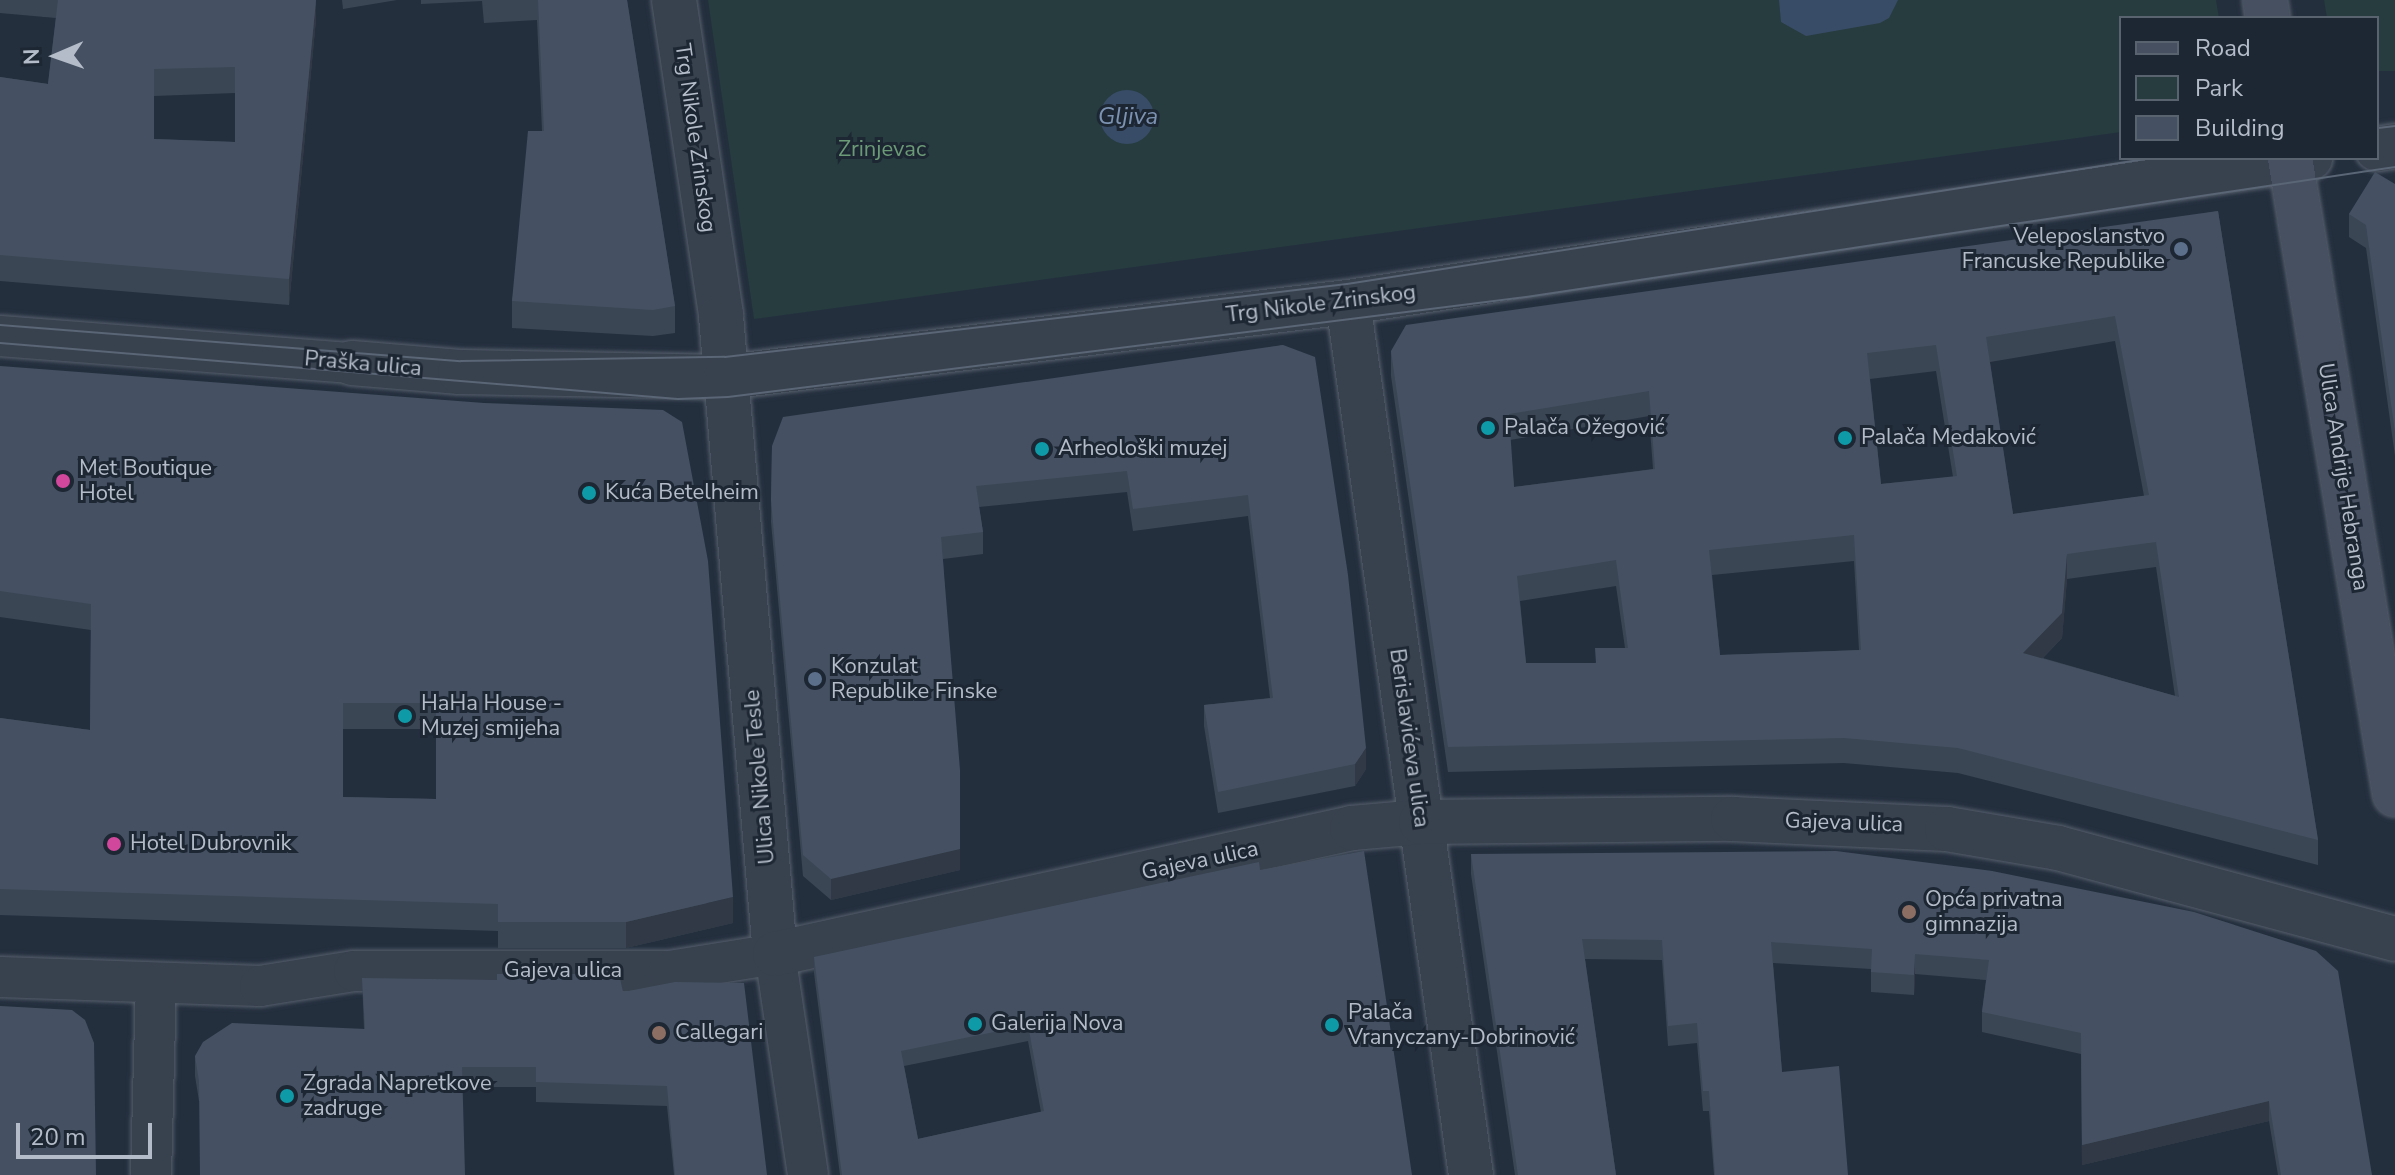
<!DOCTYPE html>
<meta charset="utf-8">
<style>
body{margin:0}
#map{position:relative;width:2395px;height:1175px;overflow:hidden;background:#242f3e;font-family:"Nunito Sans",sans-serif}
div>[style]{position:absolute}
.green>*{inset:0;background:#263c3f}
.water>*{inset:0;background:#394c67}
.round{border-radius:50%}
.roads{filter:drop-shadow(0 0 2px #565f6c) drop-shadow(0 0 2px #565f6c)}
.pedestrian>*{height:40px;margin:-20px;padding:0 20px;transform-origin:20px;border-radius:20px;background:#38414e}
.minor>*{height:44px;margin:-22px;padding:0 22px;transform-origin:22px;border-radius:22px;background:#38414e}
.tertiary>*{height:44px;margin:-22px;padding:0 22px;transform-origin:22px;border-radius:22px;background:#38414e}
.secondary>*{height:44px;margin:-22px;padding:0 22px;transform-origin:22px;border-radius:22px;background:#465061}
.tram>*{height:2px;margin:-1px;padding:0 1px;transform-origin:1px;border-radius:1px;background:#5a6575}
.wall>*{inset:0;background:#3b4654}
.shaded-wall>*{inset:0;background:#303945}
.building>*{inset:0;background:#455162}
.dots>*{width:22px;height:22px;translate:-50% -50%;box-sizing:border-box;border:4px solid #1d2633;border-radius:50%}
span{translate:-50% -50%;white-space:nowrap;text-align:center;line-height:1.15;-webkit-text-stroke:6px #1d2633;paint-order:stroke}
.street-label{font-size:22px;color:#b4bcc9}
.park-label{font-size:22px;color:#6b9a76}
.poi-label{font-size:22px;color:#b4bcc9}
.right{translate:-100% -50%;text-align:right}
.left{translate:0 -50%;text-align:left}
.water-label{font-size:24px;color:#7c92b1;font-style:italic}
.legend{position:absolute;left:2119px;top:16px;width:260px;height:144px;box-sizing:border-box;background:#1d2633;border:2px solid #59626f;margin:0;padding:10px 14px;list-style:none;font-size:24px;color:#b4bcc9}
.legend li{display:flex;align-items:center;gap:16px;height:40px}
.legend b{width:40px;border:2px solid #59626f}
.north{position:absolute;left:16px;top:16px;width:80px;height:80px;-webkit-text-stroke:6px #1d2633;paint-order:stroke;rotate:268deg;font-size:22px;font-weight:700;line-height:32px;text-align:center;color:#b4bcc9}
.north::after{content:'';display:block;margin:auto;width:28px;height:36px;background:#b4bcc9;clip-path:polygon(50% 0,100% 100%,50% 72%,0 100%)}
.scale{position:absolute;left:16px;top:1123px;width:136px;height:36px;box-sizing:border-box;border:4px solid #b4bcc9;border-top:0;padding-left:10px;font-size:24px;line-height:28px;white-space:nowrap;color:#b4bcc9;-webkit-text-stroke:6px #1d2633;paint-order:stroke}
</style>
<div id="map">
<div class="green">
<i style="clip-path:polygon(708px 0,2216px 0,2219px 18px,2121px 18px,2121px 132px,754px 319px)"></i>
<i style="clip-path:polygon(2324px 0,2395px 0,2395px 71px,2377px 71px,2377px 18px,2327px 18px)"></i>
</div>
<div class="water">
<i style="clip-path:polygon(1779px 0,1898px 0,1889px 18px,1880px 23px,1806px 36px,1781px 22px)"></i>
<i class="round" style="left:1100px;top:90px;width:54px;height:54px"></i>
</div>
<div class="roads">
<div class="pedestrian">
<i style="left:0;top:336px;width:353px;rotate:4.4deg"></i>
<i style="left:0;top:977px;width:260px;rotate:2deg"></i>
<i style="left:260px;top:986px;width:95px;rotate:-9.1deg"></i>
<i style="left:354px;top:971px;width:315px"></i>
<i style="left:669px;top:971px;width:107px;rotate:-9.1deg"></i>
<i style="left:775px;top:954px;width:223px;rotate:81.5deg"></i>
<i style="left:151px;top:1175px;width:191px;rotate:-88.5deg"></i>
</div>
<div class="minor">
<i style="left:1348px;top:302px;width:882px;rotate:81.98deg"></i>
<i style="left:352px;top:363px;width:108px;rotate:4.8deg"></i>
<i style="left:460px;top:372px;width:266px;rotate:1.1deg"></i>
</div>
<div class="tertiary">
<i style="left:674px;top:0;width:319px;rotate:81.5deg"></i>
<i style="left:721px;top:316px;width:640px;rotate:85.16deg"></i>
<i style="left:775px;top:954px;width:591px;rotate:-12.32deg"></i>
<i style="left:1352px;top:828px;width:69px;rotate:-5deg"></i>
<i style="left:1421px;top:822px;width:312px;rotate:-0.6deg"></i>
<i style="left:1733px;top:819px;width:214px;rotate:2.7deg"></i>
<i style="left:1947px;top:829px;width:113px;rotate:9.7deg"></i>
<i style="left:2058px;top:848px;width:349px;rotate:15.1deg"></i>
<i style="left:2377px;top:149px;width:18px;rotate:-9deg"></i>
<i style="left:726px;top:377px;width:627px;rotate:-6.88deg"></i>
<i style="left:1348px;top:302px;width:973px;rotate:-8.51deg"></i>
</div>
<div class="secondary">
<i style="left:2265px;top:0;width:18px;rotate:81deg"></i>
<i style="left:2290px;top:158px;width:645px;rotate:80.63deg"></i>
</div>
</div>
<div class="tram">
<i style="left:2377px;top:128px;width:18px;rotate:-6deg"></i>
<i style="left:0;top:325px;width:462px;rotate:4.5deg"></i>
<i style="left:461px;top:361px;width:264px;rotate:-0.9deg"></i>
<i style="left:725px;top:357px;width:626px;rotate:-6.69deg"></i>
<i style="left:1347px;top:284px;width:815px;rotate:-8.9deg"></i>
<i style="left:0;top:343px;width:680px;rotate:4.72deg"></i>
<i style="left:678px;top:399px;width:50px;rotate:-2.3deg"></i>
<i style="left:728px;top:397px;width:804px;rotate:-7.14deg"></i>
<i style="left:1526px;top:297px;width:879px;rotate:-8.51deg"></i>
</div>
<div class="wall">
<i style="clip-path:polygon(evenodd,0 0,316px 0,316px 19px,289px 305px,0 281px,0 77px,48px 84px,56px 18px,0 13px,0 0,235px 93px,235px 142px,154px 139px,154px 96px,235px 93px)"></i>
<i style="clip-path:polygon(342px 0,397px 0,343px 9px)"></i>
<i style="clip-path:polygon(421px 0,627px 0,675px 306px,675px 333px,653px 336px,512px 328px,512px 301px,542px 131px,537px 20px,484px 23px,482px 1px,421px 4px)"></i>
<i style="clip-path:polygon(2395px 184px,2395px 456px,2366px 248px,2349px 237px,2349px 214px)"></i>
<i style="clip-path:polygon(evenodd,2218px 211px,2318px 840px,2318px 865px,1958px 773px,1844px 763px,1448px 772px,1391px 376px,1391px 351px,2218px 211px,2115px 341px,2144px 496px,2013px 514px,1990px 362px,2115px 341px,2218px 211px,1936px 371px,1953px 477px,1881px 484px,1870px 379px,1936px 371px,2218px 211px,1649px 416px,1653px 469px,1514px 487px,1510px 440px,1649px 416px,2218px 211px,1854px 561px,1859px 650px,1720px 655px,1712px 575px,1854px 561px,2218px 211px,2156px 567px,2175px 696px,2043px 658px,2062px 638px,2067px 579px,2156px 567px,2218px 211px,1616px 586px,1625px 648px,1595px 663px,1526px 663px,1520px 601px,1616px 586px)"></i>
<i style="clip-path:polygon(1283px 345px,1366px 769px,1355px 786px,1218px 813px,1204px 726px,1204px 705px,1270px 698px,1248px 516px,1133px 531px,1127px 492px,979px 507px,983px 532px,983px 554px,943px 559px,960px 870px,831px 900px,803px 876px,771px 522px,772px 446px)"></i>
<i style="clip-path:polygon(evenodd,0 366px,733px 923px,626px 948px,498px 948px,498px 931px,0 915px,0 718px,90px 730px,91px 630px,0 617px,0 366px,343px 729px,436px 729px,436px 799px,343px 797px,343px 729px)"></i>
<i style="clip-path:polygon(1471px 854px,1992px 871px,2372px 1175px,2278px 1175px,2269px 1121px,2082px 1165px,2081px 1054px,1982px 1032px,1982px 1012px,1986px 980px,1915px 974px,1914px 995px,1871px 992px,1871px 969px,1773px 963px,1782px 1072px,1848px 1175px,1714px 1175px,1709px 1111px,1703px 1111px,1697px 1043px,1668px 1046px,1662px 960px,1585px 959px,1616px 1175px,1515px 1175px,1471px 874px)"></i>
<i style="clip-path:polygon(evenodd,1260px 870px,1412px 1175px,840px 1175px,814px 973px,814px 957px,1260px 870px,1028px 1041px,1041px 1112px,918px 1139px,904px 1066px,1028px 1041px)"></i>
<i style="clip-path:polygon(362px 978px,623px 992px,767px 1175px,674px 1175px,667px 1106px,536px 1102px,536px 1087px,463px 1087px,199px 1101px,195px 1076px,195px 1056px,364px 1029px)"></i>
</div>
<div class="shaded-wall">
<i style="clip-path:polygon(316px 0,316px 19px,289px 305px,289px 279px)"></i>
<i style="clip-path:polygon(2067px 554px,2067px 579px,2062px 638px,2023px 678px,2023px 653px)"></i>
<i style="clip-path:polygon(1366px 748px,1366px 769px,1355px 786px,1355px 764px)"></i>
<i style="clip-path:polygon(960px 770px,960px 870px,831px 900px,831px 879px)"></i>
<i style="clip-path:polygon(733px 897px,733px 923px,626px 948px,626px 922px)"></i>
<i style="clip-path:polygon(1915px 954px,1915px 974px,1914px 995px,1914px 975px)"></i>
<i style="clip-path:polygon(2269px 1101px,2269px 1121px,2082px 1165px,2082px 1145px)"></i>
</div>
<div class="building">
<i style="clip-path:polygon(evenodd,58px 0,316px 0,289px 279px,0 255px,0 77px,48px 84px,58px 0,235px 67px,235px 142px,154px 139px,154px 69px,235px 67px)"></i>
<i style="clip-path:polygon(538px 0,627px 0,675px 306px,653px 310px,512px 301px,528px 131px,544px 131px)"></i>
<i style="clip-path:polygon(2375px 172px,2395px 184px,2395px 432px,2366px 225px,2349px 214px)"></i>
<i style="clip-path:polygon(evenodd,2218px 211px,2318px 840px,1958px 748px,1844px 738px,1448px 747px,1391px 351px,1406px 325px,2218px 211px,2115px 316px,2149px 495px,2013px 514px,1986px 337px,2115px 316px,2218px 211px,1936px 345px,1957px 476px,1881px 484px,1867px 353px,1936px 345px,2218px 211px,1649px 391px,1655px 469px,1514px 487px,1509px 414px,1649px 391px,2218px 211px,1854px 535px,1861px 650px,1720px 655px,1709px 550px,1854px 535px,2218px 211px,2156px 542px,2179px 697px,2023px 653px,2062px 613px,2067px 554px,2156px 542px,2218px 211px,1616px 560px,1628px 648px,1595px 648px,1596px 663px,1526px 663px,1517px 576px,1616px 560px)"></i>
<i style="clip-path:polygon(1283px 345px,1315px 357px,1348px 575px,1366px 748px,1355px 764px,1218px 792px,1204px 705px,1273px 698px,1248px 495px,1133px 509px,1127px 471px,976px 486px,983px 532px,941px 537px,960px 770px,960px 849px,831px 879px,803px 855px,771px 500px,772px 446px,783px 417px)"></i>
<i style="clip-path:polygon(evenodd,0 366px,484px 403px,663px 410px,682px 422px,708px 561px,733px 897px,626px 922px,498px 922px,498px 904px,0 889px,0 718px,90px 730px,91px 604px,0 591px,0 366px,343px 703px,436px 703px,436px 799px,343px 797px,343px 703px)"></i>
<i style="clip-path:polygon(evenodd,1364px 851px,1412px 1175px,842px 1175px,814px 957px,1259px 862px,1260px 870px,1364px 851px,1028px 1025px,1044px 1111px,918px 1139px,901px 1051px,1028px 1025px)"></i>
<i style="clip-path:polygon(1836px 851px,1992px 871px,2194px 912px,2316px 951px,2338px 971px,2372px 1175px,2281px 1175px,2269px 1101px,2082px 1145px,2081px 1033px,1982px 1012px,1989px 960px,1915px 954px,1914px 975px,1871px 972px,1872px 949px,1771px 942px,1782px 1072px,1839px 1066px,1848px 1175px,1715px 1175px,1709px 1091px,1703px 1091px,1697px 1023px,1668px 1026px,1662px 940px,1582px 939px,1616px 1175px,1518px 1175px,1471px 854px)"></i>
<i style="clip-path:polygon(497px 974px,619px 974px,623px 992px,675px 982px,744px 983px,767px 1175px,675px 1175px,667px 1086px,536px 1082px,536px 1067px,462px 1067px,465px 1175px,200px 1175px,199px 1081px,195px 1056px,203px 1042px,232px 1023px,365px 1029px,362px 978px,497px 980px)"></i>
<i style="clip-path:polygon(0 1006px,72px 1010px,85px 1020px,94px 1043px,96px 1175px,0 1175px)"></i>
</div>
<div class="dots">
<i style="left:2181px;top:249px;background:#5c6f8a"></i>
<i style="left:1488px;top:428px;background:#0f9aa8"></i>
<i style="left:1845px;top:438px;background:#0f9aa8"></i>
<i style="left:1042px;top:449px;background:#0f9aa8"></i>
<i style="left:63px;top:481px;background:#d1479c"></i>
<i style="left:589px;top:493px;background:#0f9aa8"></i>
<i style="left:815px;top:679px;background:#5c6f8a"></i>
<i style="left:405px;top:716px;background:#0f9aa8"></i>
<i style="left:114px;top:844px;background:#d1479c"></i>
<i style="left:1909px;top:912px;background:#8d6e63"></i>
<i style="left:975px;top:1024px;background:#0f9aa8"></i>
<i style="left:1332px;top:1025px;background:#0f9aa8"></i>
<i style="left:659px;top:1033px;background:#8d6e63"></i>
<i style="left:287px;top:1096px;background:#0f9aa8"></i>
</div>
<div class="street-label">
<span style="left:695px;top:138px;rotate:82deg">Trg Nikole Zrinskog</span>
<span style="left:1321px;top:304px;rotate:-7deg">Trg Nikole Zrinskog</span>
<span style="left:363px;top:364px;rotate:5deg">Praška ulica</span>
<span style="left:2343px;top:477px;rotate:81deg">Ulica Andrije Hebranga</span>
<span style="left:1409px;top:738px;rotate:82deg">Berislavićeva ulica</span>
<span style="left:760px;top:777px;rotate:-95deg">Ulica Nikole Tesle</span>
<span style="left:1844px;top:823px;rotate:2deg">Gajeva ulica</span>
<span style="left:1200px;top:861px;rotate:-12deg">Gajeva ulica</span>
<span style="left:563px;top:971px">Gajeva ulica</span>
</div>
<div class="park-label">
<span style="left:882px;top:150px">Zrinjevac</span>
</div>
<div class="poi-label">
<span class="right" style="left:2165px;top:249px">Veleposlanstvo<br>Francuske Republike</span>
<span class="left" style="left:1504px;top:428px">Palača Ožegović</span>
<span class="left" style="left:1861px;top:438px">Palača Medaković</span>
<span class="left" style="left:1058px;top:449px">Arheološki muzej</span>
<span class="left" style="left:79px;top:481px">Met Boutique<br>Hotel</span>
<span class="left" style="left:605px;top:493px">Kuća Betelheim</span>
<span class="left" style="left:831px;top:679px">Konzulat<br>Republike Finske</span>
<span class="left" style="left:421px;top:716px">HaHa House -<br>Muzej smijeha</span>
<span class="left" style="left:130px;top:844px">Hotel Dubrovnik</span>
<span class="left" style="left:1925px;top:912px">Opća privatna<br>gimnazija</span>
<span class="left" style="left:1348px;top:1025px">Palača<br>Vranyczany-Dobrinović</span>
<span class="left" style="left:991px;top:1024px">Galerija Nova</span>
<span class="left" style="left:675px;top:1033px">Callegari</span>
<span class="left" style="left:303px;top:1096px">Zgrada Napretkove<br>zadruge</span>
</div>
<div class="water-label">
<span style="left:1128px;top:117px">Gljiva</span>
</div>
<ul class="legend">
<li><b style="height:10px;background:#465061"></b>Road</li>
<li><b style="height:22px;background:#263c3f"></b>Park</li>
<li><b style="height:22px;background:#455162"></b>Building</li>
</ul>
<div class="north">N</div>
<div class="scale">20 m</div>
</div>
